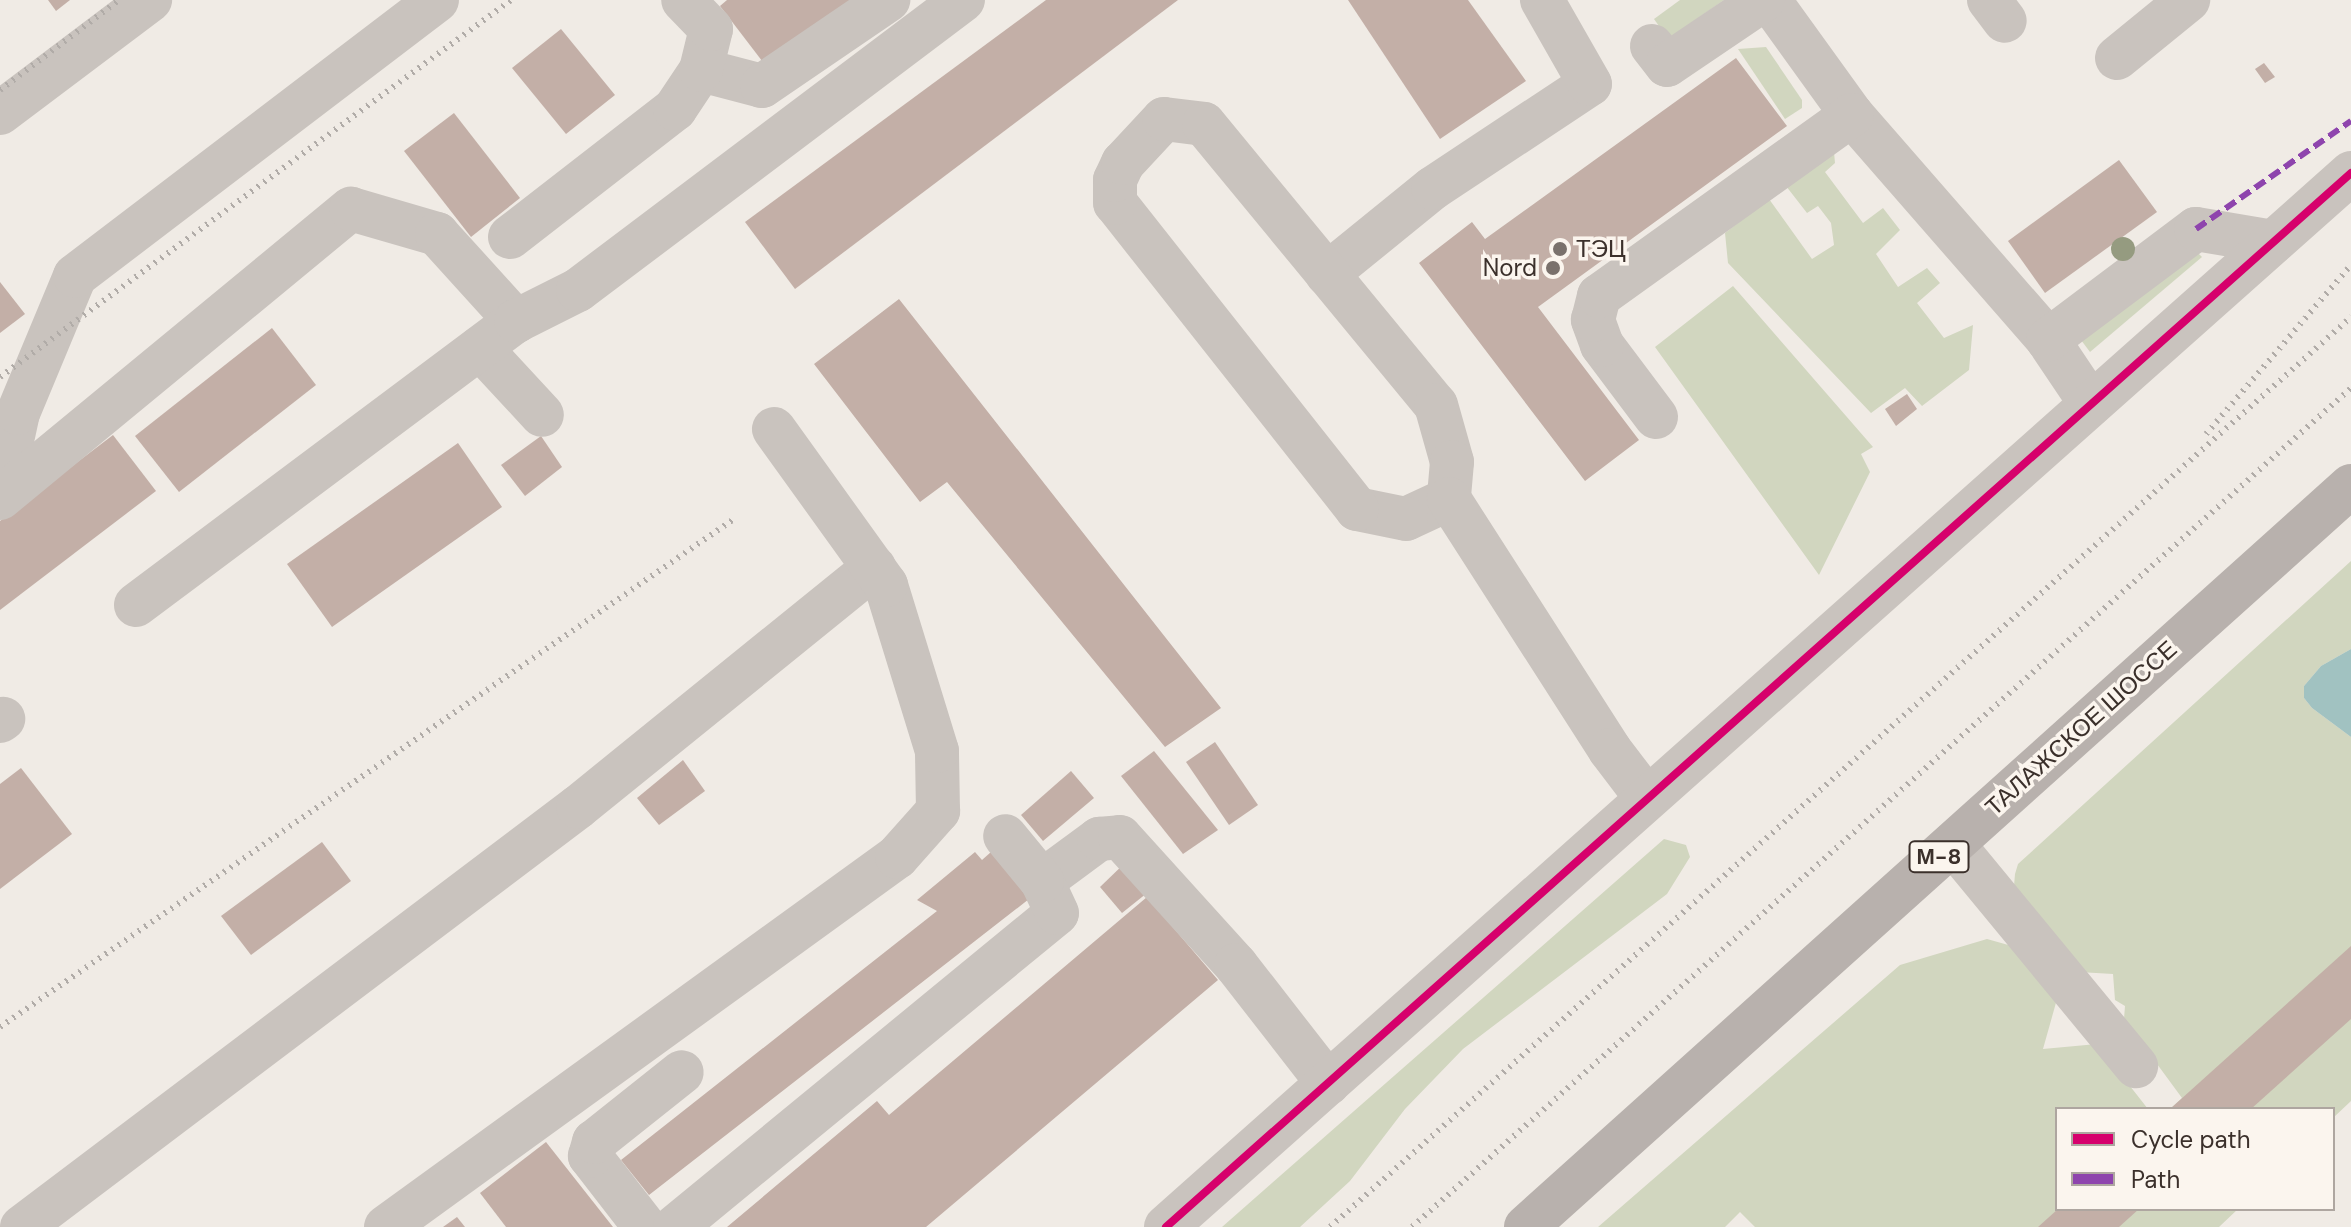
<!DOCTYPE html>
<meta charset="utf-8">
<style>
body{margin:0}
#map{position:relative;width:2351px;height:1227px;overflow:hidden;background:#f0ebe5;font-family:"DM Sans",sans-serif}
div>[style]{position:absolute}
.green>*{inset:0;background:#d1d6bf}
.water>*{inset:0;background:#a1c2c1}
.building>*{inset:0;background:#c3afa7}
.minor>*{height:44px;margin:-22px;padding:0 22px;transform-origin:22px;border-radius:22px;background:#c9c3be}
.major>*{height:44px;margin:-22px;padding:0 22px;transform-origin:22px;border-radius:22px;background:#b8b1ad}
.rail>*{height:6px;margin-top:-3px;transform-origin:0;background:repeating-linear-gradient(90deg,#b1aca8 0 2px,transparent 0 8px)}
.quiet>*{height:6px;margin-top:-3px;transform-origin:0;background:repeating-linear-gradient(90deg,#8e44ad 0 12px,transparent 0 18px)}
.cycleway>*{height:8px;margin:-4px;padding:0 4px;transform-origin:4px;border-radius:4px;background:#d6006c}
.trees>*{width:24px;height:24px;margin:-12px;border-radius:50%;background:#959b80}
.dots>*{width:22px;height:22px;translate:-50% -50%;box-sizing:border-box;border:4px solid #fbf5ee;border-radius:50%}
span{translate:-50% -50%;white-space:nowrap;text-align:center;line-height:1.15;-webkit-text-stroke:7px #fbf5ee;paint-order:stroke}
.shield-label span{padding:2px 6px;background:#fbf5ee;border:2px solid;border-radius:6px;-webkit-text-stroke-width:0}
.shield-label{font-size:22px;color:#3b302b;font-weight:700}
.poi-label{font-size:24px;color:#3b302b}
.left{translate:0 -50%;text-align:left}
.right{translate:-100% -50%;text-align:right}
.street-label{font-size:24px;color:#3b302b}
.legend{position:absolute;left:2055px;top:1107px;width:280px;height:104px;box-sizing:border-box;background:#fbf5ee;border:2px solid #aea6a0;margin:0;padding:10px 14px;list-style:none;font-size:24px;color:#3b302b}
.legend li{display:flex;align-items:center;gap:16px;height:40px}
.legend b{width:40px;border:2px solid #aea6a0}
</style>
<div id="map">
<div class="green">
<i style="clip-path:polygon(1680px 0,1724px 0,1668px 39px,1654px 19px)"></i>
<i style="clip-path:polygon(1766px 47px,1802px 100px,1802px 108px,1785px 119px,1738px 49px)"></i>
<i style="clip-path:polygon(1834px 152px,1835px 163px,1825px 172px,1863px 223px,1883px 208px,1900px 230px,1876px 254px,1898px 287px,1927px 268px,1940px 283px,1917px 303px,1944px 338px,1973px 325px,1969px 370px,1922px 406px,1905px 388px,1871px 413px,1728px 263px,1725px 233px,1769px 199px,1812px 259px,1834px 245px,1831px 223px,1818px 206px,1807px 213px,1786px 186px)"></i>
<i style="clip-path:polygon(2194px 249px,2202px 257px,2090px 352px,2081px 340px)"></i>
<i style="clip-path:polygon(1733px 286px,1873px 447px,1861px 454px,1870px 472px,1819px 575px,1655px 347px)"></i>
<i style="clip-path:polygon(2351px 561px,2351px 649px,2321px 666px,2304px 686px,2304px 698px,2312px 708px,2351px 737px,2351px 1101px,2333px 1118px,2333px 1109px,2170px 1109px,2182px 1098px,2124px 1019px,2125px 1006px,2115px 1000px,2113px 974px,2079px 972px,2014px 886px,2015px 874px,2018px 864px)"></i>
<i style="clip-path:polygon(1664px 839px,1686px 845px,1690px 857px,1667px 894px,1463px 1049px,1405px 1109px,1350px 1181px,1300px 1227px,1222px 1227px)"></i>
<i style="clip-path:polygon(1987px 939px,2019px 948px,2059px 992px,2043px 1049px,2097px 1044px,2148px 1109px,2057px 1109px,2057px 1209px,2238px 1209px,2219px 1227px,1755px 1227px,1740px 1212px,1725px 1227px,1598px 1227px,1900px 965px)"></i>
</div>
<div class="water">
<i style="clip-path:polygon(2351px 649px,2351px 737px,2312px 708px,2304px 698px,2304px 686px,2321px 666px)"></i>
</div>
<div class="building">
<i style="clip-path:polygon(48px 0,70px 0,56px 11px)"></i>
<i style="clip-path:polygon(727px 0,853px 0,766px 66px,720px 6px)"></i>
<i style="clip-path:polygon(1046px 0,1178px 0,795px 289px,745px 222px)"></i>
<i style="clip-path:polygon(1348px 0,1468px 0,1526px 81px,1440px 139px)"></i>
<i style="clip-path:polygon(561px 29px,615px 95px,566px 134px,512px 68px)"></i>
<i style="clip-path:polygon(1736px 58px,1787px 126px,1538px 307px,1639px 440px,1585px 481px,1419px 263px,1472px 222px,1485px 239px)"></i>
<i style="clip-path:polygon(2264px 63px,2275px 77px,2265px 83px,2255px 69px)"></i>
<i style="clip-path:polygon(454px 113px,520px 198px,471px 237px,404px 151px)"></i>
<i style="clip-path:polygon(2119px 160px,2157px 212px,2045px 293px,2008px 241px)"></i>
<i style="clip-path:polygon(0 282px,25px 314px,0 333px)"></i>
<i style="clip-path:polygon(899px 299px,1221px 708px,1165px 747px,947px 482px,920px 502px,814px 364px)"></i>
<i style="clip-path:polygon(272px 328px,316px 385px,179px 492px,135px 436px)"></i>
<i style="clip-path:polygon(1907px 394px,1917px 409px,1896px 426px,1885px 409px)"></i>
<i style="clip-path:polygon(113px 435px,156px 491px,0 610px,0 521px)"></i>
<i style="clip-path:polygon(541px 436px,562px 467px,525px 496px,501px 465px)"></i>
<i style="clip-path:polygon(458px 443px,502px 507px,332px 627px,287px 564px)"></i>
<i style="clip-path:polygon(1215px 742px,1258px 805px,1229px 825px,1186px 762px)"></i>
<i style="clip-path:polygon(1154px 751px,1218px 830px,1183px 854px,1121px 776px)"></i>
<i style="clip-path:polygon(683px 760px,705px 791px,659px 825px,637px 798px)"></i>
<i style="clip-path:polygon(21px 768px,72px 834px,0 889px,0 784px)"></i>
<i style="clip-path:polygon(1071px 771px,1094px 798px,1043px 841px,1021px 815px)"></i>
<i style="clip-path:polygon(322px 842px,351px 881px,251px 955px,221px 916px)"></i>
<i style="clip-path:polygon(975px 852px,982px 860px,991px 852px,1029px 899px,649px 1195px,621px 1160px,937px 911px,917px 900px)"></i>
<i style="clip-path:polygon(1128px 860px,1152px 889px,1122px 913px,1100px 887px)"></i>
<i style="clip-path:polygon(1147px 897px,1218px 980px,926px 1227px,727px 1227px,877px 1101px,889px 1115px)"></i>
<i style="clip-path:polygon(2351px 946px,2351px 1019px,2251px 1109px,2170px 1109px)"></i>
<i style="clip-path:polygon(546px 1142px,613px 1227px,506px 1227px,480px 1193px)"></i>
<i style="clip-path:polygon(2058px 1209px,2139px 1209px,2119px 1227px,2038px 1227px)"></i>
<i style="clip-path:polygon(457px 1217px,465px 1227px,443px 1227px)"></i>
</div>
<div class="minor">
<i style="left:1769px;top:0;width:142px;rotate:54.2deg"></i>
<i style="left:1852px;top:115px;width:298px;rotate:48.9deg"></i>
<i style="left:2048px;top:340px;width:77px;rotate:56.1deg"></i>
<i style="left:1989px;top:0;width:26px;rotate:53deg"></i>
<i style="left:1652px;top:46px;width:24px;rotate:52deg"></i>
<i style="left:1667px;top:65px;width:116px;rotate:-34.1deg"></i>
<i style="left:2117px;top:58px;width:92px;rotate:-39.2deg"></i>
<i style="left:701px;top:70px;width:63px;rotate:14.7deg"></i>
<i style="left:762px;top:86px;width:153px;rotate:-34.3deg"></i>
<i style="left:0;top:113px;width:188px;rotate:-37deg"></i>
<i style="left:510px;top:237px;width:209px;rotate:-37.8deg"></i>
<i style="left:675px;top:109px;width:47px;rotate:-56.3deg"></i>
<i style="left:701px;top:70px;width:42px;rotate:-76.3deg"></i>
<i style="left:711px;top:29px;width:40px;rotate:-134deg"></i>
<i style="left:1327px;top:274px;width:136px;rotate:-39.1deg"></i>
<i style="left:1433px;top:188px;width:188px;rotate:-33.5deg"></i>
<i style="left:1590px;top:84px;width:97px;rotate:-119.7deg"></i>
<i style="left:2048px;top:340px;width:185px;rotate:-36.9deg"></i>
<i style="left:2196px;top:229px;width:78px;rotate:9.6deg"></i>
<i style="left:480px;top:348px;width:91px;rotate:47.2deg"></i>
<i style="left:1656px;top:417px;width:90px;rotate:-126.9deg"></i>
<i style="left:1602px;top:345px;width:27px;rotate:-110deg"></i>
<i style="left:1593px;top:320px;width:25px;rotate:-76deg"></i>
<i style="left:1599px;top:296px;width:311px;rotate:-35.6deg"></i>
<i style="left:0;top:496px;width:85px;rotate:-77.8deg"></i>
<i style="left:18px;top:413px;width:148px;rotate:-67.4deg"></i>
<i style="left:75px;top:276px;width:455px;rotate:-37.3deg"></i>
<i style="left:0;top:498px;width:455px;rotate:-39.5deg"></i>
<i style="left:351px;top:209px;width:90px;rotate:16.2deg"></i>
<i style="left:437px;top:234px;width:118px;rotate:47.8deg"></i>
<i style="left:1449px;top:499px;width:47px;rotate:155.1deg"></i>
<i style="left:1406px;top:519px;width:50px;rotate:-168.5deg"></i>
<i style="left:1357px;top:509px;width:390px;rotate:-128.3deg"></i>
<i style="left:1115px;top:203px;width:23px;rotate:-90deg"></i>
<i style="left:1115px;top:180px;width:19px;rotate:-65deg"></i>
<i style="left:1123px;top:163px;width:60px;rotate:-47deg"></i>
<i style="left:1164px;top:119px;width:40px;rotate:7.1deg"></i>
<i style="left:1204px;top:124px;width:364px;rotate:50.5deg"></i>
<i style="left:1436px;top:405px;width:59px;rotate:74.3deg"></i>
<i style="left:1452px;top:462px;width:37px;rotate:95deg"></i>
<i style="left:1449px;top:499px;width:298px;rotate:57.3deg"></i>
<i style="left:1610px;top:750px;width:58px;rotate:52.7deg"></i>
<i style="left:136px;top:605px;width:474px;rotate:-36.8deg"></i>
<i style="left:516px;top:321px;width:69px;rotate:-26.6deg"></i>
<i style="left:578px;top:290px;width:482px;rotate:-37deg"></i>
<i style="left:0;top:721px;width:4px;rotate:-34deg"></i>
<i style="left:1953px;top:844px;width:288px;rotate:50.5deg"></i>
<i style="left:1042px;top:881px;width:71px;rotate:-36.4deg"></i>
<i style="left:1099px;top:839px;width:21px;rotate:-5deg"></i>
<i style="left:1120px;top:837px;width:173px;rotate:47.8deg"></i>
<i style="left:1236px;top:965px;width:150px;rotate:52.1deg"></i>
<i style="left:22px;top:1227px;width:697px;rotate:-37.07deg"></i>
<i style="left:578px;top:807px;width:381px;rotate:-39deg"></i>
<i style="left:386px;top:1227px;width:631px;rotate:-35.91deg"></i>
<i style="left:897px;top:857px;width:62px;rotate:-48.3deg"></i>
<i style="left:938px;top:811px;width:60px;rotate:-91deg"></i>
<i style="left:937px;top:751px;width:174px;rotate:-107.1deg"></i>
<i style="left:886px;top:585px;width:192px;rotate:-125.7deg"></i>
<i style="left:645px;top:1227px;width:90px;rotate:-127.8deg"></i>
<i style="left:590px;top:1156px;width:15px;rotate:-74deg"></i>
<i style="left:594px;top:1142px;width:112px;rotate:-38.5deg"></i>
<i style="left:675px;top:1227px;width:494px;rotate:-39.4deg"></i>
<i style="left:1057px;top:913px;width:35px;rotate:-115deg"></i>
<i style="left:1042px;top:881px;width:58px;rotate:-129.4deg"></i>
<i style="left:1166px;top:1227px;width:1586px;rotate:-41.65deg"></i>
</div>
<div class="major">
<i style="left:1526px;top:1227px;width:1109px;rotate:-41.93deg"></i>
</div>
<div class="rail">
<i style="left:0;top:90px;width:149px;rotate:-37.1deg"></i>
<i style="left:0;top:377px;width:635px;rotate:-36.42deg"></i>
<i style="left:2206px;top:434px;width:223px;rotate:-49.4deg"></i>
<i style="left:0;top:1027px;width:893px;rotate:-34.69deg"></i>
<i style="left:1330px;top:1227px;width:1368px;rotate:-41.71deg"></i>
<i style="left:1412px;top:1227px;width:1259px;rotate:-41.78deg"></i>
</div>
<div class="quiet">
<i style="left:2196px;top:229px;width:189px;rotate:-34.9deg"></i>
</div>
<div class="cycleway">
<i style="left:1166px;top:1227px;width:1586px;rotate:-41.65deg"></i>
</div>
<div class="trees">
<i style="left:2123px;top:249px"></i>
</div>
<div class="dots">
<i style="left:1560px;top:249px;background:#7a716c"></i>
<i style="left:1553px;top:268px;background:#7a716c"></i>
</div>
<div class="shield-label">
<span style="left:1939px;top:857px">М-8</span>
</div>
<div class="poi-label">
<span class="left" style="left:1576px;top:249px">ТЭЦ</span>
<span class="right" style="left:1537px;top:268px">Nord</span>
</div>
<div class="street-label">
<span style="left:2081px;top:728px;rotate:-42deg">ТАЛАЖСКОЕ ШОССЕ</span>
</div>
<ul class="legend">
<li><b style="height:10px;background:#d6006c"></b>Cycle path</li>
<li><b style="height:10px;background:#8e44ad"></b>Path</li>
</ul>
</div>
